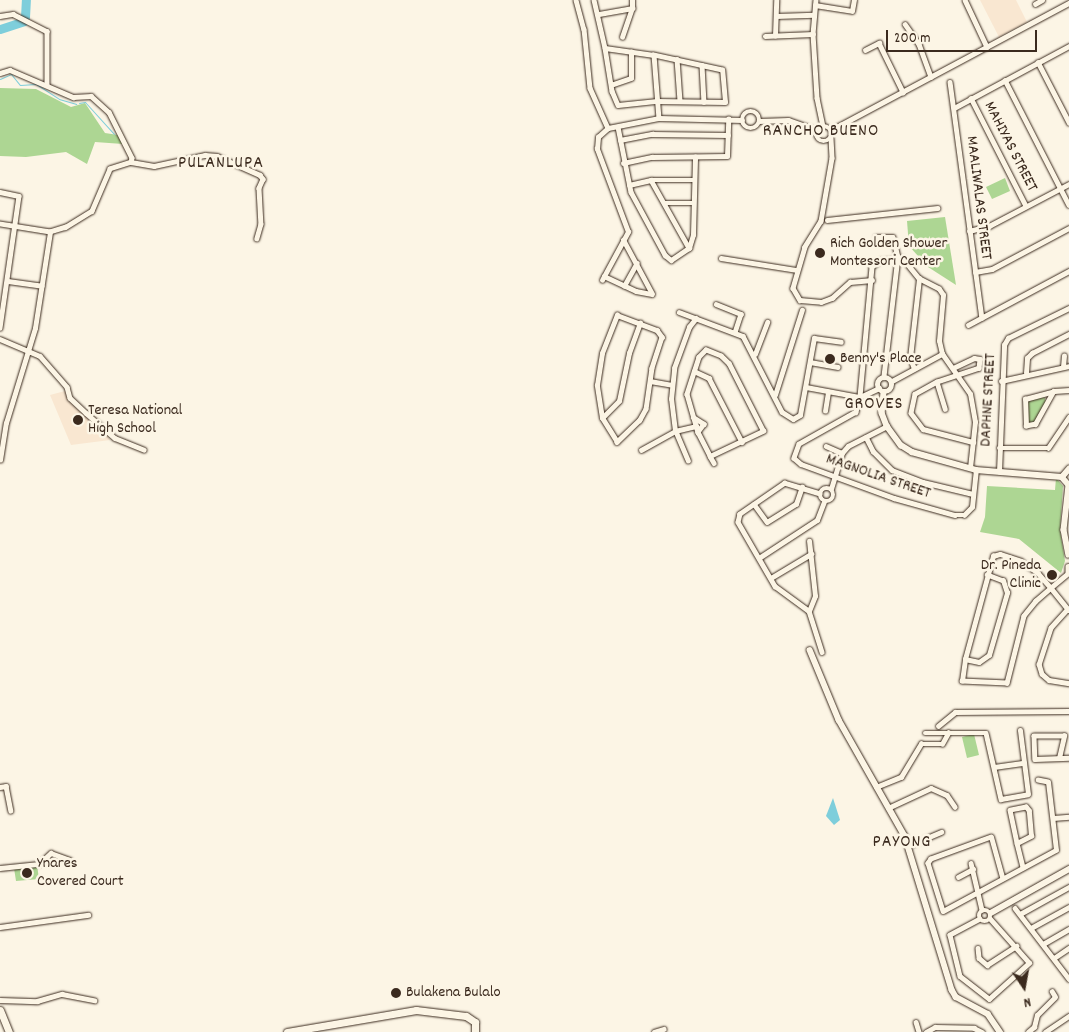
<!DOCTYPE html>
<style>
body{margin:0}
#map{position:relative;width:1069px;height:1032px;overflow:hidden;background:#fcf5e5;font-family:Dekko,sans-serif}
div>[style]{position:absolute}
.built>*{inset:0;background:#f9e7d1}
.green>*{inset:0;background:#add693}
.water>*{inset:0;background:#7ecedb}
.stream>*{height:1px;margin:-0.5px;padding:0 0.5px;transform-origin:0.5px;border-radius:0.5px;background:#7ecedb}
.river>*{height:9px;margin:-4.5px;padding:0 4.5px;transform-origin:4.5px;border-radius:4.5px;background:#7ecedb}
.roads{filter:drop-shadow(0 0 1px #3b2a1e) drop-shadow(0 0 1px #3b2a1e)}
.minor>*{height:4.5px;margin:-2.25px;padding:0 2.25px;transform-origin:2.25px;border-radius:2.25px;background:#fcf5e5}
.minor>.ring{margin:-2.25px;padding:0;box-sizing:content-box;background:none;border:4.5px solid #fcf5e5;border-radius:50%}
.tertiary>*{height:5.5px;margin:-2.75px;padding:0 2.75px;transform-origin:2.75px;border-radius:2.75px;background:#fcf5e5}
.tertiary>.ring{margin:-2.75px;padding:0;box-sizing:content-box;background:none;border:5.5px solid #fcf5e5;border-radius:50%}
.primary>*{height:7px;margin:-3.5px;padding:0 3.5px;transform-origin:3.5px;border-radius:3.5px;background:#fcf5e5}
.dots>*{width:14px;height:14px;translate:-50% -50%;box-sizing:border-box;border:2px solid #fcf5e5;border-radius:50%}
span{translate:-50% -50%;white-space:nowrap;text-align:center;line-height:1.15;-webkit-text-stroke:5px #fcf5e5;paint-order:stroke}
.street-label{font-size:16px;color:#3b2a1e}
.poi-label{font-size:16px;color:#3b2a1e}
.left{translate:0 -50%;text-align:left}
.right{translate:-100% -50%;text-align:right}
.neighbourhood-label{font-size:18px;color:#3b2a1e;letter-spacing:1px}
.north{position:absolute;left:999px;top:962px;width:50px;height:50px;-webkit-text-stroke:4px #fcf5e5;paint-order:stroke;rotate:168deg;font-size:14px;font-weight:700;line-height:20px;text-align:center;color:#3b2a1e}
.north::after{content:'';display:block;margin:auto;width:18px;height:22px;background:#3b2a1e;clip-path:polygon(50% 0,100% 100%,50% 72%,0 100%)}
.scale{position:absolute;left:886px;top:30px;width:151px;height:22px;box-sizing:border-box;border:2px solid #3b2a1e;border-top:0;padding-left:6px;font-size:15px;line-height:18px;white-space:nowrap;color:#3b2a1e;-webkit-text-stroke:4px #fcf5e5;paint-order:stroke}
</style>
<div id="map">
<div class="built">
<i style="clip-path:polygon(980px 0,1016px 0,1027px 22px,999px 37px)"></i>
<i style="clip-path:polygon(65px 391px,69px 400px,101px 423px,110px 440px,71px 445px,50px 395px)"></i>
</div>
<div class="green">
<i style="clip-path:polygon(0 88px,36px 89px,71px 107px,85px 103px,105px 133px,118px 135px,123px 144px,95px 142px,87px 164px,66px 152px,26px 157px,0 156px)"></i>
<i style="clip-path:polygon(1005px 178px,1010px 191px,992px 199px,986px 187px)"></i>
<i style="clip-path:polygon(945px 217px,956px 285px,928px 267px,909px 246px,907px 221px)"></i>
<i style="clip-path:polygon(1044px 396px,1046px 402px,1034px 424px,1027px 424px,1026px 401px)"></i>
<i style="clip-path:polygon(1056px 478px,1063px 486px,1060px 530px,1065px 561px,1061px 573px,1019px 539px,980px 532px,985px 517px,987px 486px,1055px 490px)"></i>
<i style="clip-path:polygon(974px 734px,979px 755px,967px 758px,962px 737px)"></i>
<i style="clip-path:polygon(37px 865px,39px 879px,16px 881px,14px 868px)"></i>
</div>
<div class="water">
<i style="clip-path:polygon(833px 798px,840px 820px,834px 825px,826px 816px)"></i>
</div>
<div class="stream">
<i style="left:0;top:79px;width:12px;rotate:-24deg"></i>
<i style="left:11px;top:74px;width:14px;rotate:51deg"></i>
<i style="left:20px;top:85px;width:16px;rotate:-4deg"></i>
<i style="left:36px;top:84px;width:27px;rotate:33deg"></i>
<i style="left:59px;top:99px;width:18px;rotate:16deg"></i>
<i style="left:79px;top:103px;width:6px;rotate:-9deg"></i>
<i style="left:85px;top:102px;width:43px;rotate:47.8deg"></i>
<i style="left:21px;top:1003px;width:13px"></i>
</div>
<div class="river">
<i style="left:25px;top:17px;width:17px;rotate:-87deg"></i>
<i style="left:0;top:29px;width:25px;rotate:-18deg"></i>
</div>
<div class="roads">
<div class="minor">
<i style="left:576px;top:0;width:30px;rotate:75deg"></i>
<i style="left:584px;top:29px;width:59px;rotate:84.2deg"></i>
<i style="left:590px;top:88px;width:44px;rotate:65.8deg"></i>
<i style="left:608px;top:128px;width:52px;rotate:-11.1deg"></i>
<i style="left:659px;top:118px;width:83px;rotate:1.4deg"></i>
<i style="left:594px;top:0;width:49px;rotate:77.1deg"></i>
<i style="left:605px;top:48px;width:49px;rotate:8.1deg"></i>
<i style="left:654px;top:55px;width:63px;rotate:85.5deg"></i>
<i style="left:816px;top:0;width:34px;rotate:95deg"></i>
<i style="left:813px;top:34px;width:64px;rotate:86.4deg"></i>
<i style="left:817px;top:98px;width:29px;rotate:78deg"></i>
<i style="left:965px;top:0;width:52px;rotate:64.9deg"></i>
<i style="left:1035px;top:4px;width:8px;rotate:-30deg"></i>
<i style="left:815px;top:5px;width:37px;rotate:9deg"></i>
<i style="left:852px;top:11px;width:11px;rotate:-80deg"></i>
<i style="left:599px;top:14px;width:34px;rotate:-10deg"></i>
<i style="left:632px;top:8px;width:8px;rotate:-90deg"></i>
<i style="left:0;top:16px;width:13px;rotate:-9deg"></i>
<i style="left:13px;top:14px;width:38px;rotate:27deg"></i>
<i style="left:47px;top:31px;width:54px;rotate:90deg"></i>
<i style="left:776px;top:16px;width:38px;rotate:-2deg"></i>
<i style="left:905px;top:24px;width:24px;rotate:55deg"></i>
<i style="left:919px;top:44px;width:35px;rotate:70deg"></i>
<i style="left:765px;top:36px;width:48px;rotate:-2.4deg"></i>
<i style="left:775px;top:36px;width:36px;rotate:-88deg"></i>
<i style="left:622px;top:37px;width:31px;rotate:-71deg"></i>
<i style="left:605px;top:48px;width:44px;rotate:80.8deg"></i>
<i style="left:612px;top:91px;width:15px;rotate:67deg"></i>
<i style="left:618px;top:105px;width:39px;rotate:-6deg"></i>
<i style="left:657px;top:101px;width:68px;rotate:0.8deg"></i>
<i style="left:725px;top:102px;width:32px;rotate:-95deg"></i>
<i style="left:722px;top:70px;width:70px;rotate:-167.6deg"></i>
<i style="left:865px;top:50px;width:16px;rotate:-27deg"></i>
<i style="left:879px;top:43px;width:55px;rotate:63.9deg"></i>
<i style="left:677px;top:59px;width:42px;rotate:85.9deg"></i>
<i style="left:1038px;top:62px;width:68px;rotate:62.7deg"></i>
<i style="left:702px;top:65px;width:37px;rotate:87deg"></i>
<i style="left:0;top:73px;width:10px;rotate:-17deg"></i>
<i style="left:10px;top:70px;width:69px;rotate:23.2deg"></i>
<i style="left:73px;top:97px;width:18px;rotate:-3deg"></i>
<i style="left:91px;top:96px;width:24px;rotate:42deg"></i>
<i style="left:109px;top:112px;width:51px;rotate:63.4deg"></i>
<i style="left:132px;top:158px;width:4px;rotate:104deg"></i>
<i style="left:131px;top:162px;width:22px;rotate:162deg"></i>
<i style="left:110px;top:169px;width:46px;rotate:113.2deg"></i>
<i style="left:92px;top:211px;width:31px;rotate:148deg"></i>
<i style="left:66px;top:227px;width:17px;rotate:163deg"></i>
<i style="left:50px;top:232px;width:51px;rotate:-170.9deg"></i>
<i style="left:1005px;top:80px;width:140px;rotate:62.9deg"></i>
<i style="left:950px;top:82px;width:238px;rotate:82.3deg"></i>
<i style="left:611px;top:85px;width:21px;rotate:-19deg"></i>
<i style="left:631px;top:78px;width:26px;rotate:-90deg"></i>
<i style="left:971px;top:98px;width:121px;rotate:63deg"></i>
<i style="left:954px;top:108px;width:131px;rotate:-28.3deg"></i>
<i class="ring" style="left:742px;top:111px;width:13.5px;height:13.5px"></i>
<i style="left:759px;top:121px;width:29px;rotate:-2deg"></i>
<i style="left:788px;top:120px;width:31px;rotate:19deg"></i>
<i class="ring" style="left:816px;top:126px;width:11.5px;height:11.5px"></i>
<i style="left:618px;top:127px;width:66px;rotate:78.7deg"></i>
<i style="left:631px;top:192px;width:72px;rotate:61.6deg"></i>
<i style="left:665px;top:255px;width:8px;rotate:40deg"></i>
<i style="left:671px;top:260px;width:22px;rotate:-34deg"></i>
<i style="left:689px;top:248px;width:14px;rotate:-73deg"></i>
<i style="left:693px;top:235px;width:78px;rotate:-88.5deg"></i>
<i style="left:831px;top:130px;width:270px;rotate:-28.1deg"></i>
<i style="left:831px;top:138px;width:20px;rotate:87deg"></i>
<i style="left:832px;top:158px;width:64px;rotate:99.9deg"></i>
<i style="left:821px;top:221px;width:31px;rotate:122deg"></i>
<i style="left:805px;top:247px;width:43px;rotate:106.3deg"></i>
<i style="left:793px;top:288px;width:14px;rotate:60deg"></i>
<i style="left:800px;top:300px;width:21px;rotate:5deg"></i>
<i style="left:821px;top:302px;width:12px;rotate:-20deg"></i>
<i style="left:832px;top:298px;width:24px;rotate:-42deg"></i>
<i style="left:850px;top:282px;width:22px;rotate:-5deg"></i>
<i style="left:620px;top:140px;width:33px;rotate:-11deg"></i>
<i style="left:652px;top:134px;width:76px;rotate:0.8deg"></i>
<i style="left:131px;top:162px;width:23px;rotate:10deg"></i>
<i style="left:154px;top:166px;width:52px;rotate:-12.2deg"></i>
<i style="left:205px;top:155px;width:12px;rotate:5deg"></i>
<i style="left:217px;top:156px;width:47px;rotate:23.8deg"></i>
<i style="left:260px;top:175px;width:5px;rotate:53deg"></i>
<i style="left:263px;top:179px;width:10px;rotate:114deg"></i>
<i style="left:259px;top:188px;width:36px;rotate:87deg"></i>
<i style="left:261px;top:224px;width:15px;rotate:106deg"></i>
<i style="left:623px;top:163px;width:30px;rotate:-12deg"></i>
<i style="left:652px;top:157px;width:75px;rotate:-0.8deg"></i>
<i style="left:727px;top:156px;width:37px;rotate:-88deg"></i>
<i style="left:651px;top:180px;width:43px"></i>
<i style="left:629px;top:185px;width:23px;rotate:-13deg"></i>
<i style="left:651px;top:180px;width:78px;rotate:60.8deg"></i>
<i style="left:0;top:192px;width:19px;rotate:12deg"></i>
<i style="left:19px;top:196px;width:133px;rotate:98.2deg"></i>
<i style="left:664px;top:203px;width:30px"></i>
<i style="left:827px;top:220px;width:111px;rotate:-6.2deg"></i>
<i style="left:969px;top:231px;width:21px;rotate:-14deg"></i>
<i style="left:989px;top:226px;width:90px;rotate:-27.7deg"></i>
<i style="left:876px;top:237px;width:17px"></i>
<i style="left:893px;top:237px;width:21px;rotate:76deg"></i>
<i style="left:898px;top:257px;width:121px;rotate:96.7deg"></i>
<i style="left:721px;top:258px;width:77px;rotate:9deg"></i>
<i style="left:975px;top:272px;width:17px;rotate:-10deg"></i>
<i style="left:992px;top:269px;width:87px;rotate:-28deg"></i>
<i style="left:604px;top:276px;width:35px;rotate:25deg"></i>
<i style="left:636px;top:291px;width:16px;rotate:11deg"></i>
<i style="left:652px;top:294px;width:61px;rotate:-118.2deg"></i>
<i style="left:602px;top:280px;width:55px;rotate:-61.6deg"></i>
<i style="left:628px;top:232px;width:89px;rotate:-110.5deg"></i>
<i style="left:597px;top:149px;width:12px;rotate:-85deg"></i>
<i style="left:598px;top:137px;width:13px;rotate:-42deg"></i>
<i style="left:8px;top:281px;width:34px;rotate:8deg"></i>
<i style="left:624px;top:286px;width:26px;rotate:-61deg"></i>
<i style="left:716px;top:304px;width:27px;rotate:22deg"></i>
<i style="left:741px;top:314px;width:19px;rotate:108deg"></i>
<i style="left:679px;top:312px;width:68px;rotate:20.6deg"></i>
<i style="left:743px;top:336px;width:85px;rotate:62.8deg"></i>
<i style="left:782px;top:412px;width:13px;rotate:32deg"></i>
<i style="left:793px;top:419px;width:8px;rotate:-30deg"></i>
<i style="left:800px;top:415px;width:78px;rotate:-79.7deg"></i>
<i style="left:814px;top:338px;width:27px;rotate:8deg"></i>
<i style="left:617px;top:315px;width:43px;rotate:20.6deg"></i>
<i style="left:657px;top:330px;width:9px;rotate:54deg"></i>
<i style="left:662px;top:337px;width:33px;rotate:108deg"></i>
<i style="left:652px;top:368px;width:41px;rotate:98.3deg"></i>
<i style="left:646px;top:409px;width:13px;rotate:119deg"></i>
<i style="left:640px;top:420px;width:32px;rotate:136deg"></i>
<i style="left:617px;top:442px;width:28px;rotate:-122deg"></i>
<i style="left:602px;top:418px;width:33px;rotate:-99deg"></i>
<i style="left:597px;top:385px;width:32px;rotate:-81deg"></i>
<i style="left:602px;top:353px;width:41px;rotate:-68.5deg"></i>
<i style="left:968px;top:325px;width:115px;rotate:-28.1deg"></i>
<i style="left:0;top:339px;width:43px;rotate:23deg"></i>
<i style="left:40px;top:356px;width:41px;rotate:48.9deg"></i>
<i style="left:67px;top:387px;width:11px;rotate:75deg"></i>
<i style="left:70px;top:398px;width:22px;rotate:43deg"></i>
<i style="left:86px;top:413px;width:38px;rotate:41deg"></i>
<i style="left:115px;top:438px;width:31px;rotate:22deg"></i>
<i style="left:755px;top:354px;width:34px;rotate:-69deg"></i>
<i style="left:810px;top:362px;width:28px;rotate:10deg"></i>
<i style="left:1063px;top:367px;width:11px;rotate:-85deg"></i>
<i style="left:953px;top:368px;width:23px;rotate:-25deg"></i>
<i style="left:974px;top:358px;width:6px;rotate:9deg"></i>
<i style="left:980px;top:359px;width:9px;rotate:96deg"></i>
<i style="left:979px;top:368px;width:44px;rotate:161.6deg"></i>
<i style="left:937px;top:382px;width:25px;rotate:151deg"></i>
<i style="left:915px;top:394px;width:19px;rotate:102deg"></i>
<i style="left:911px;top:413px;width:20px;rotate:53deg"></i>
<i style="left:923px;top:429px;width:52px;rotate:14.6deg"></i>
<i style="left:914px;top:369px;width:12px;rotate:-110deg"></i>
<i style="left:910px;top:358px;width:80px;rotate:-83.5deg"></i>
<i style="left:694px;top:371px;width:17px;rotate:25deg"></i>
<i style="left:709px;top:378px;width:72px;rotate:62.7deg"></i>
<i style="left:1026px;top:373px;width:15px;rotate:-86deg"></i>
<i style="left:1027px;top:358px;width:7px;rotate:-45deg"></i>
<i style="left:1032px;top:353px;width:42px;rotate:-27.2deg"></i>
<i style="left:650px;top:381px;width:22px;rotate:10deg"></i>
<i style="left:892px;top:381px;width:57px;rotate:-28.4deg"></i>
<i style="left:1001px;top:381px;width:70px;rotate:-12.4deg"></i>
<i style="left:937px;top:382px;width:28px;rotate:73deg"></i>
<i style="left:806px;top:387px;width:55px;rotate:10.5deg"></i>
<i style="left:860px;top:397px;width:21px;rotate:-25deg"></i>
<i style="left:1054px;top:391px;width:38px;rotate:119deg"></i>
<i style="left:1036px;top:424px;width:10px;rotate:169deg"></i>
<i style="left:1026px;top:426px;width:27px;rotate:-92deg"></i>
<i style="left:1025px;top:399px;width:30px;rotate:-15deg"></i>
<i style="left:1054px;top:391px;width:15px;rotate:-4deg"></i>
<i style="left:775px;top:395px;width:89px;rotate:-72.4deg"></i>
<i style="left:825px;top:411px;width:19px;rotate:-81deg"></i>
<i style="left:693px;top:417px;width:13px;rotate:32deg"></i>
<i style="left:704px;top:424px;width:10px;rotate:127deg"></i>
<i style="left:602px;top:418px;width:24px;rotate:-45deg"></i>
<i style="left:619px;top:401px;width:49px;rotate:-78.2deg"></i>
<i style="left:629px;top:353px;width:32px;rotate:-70deg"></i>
<i style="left:866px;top:437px;width:16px;rotate:63deg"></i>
<i style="left:873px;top:451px;width:27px;rotate:45deg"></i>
<i style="left:892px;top:470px;width:33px;rotate:21deg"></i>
<i style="left:923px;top:482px;width:51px;rotate:13.5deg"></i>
<i style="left:826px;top:446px;width:17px;rotate:24deg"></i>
<i style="left:999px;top:448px;width:49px"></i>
<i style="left:1048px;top:448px;width:37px;rotate:-56deg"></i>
<i style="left:641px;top:450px;width:39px;rotate:-29deg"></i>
<i style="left:675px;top:431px;width:22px;rotate:-13deg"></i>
<i style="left:710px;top:456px;width:59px;rotate:-25.3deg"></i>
<i style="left:763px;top:431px;width:75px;rotate:-116.9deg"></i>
<i style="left:729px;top:364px;width:11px;rotate:-135deg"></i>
<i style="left:721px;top:356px;width:16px;rotate:-158deg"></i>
<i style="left:706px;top:350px;width:10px;rotate:135deg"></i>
<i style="left:699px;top:357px;width:39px;rotate:108deg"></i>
<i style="left:687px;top:394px;width:40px;rotate:74deg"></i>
<i style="left:698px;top:432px;width:27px;rotate:63deg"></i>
<i style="left:710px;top:456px;width:8px;rotate:60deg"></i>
<i style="left:0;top:460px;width:37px;rotate:-81deg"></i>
<i style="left:6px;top:423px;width:99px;rotate:-73deg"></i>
<i style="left:35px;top:328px;width:97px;rotate:-81.1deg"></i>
<i style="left:688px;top:461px;width:33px;rotate:-113deg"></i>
<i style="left:675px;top:431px;width:32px;rotate:-97deg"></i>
<i style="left:671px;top:399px;width:31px;rotate:-84deg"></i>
<i style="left:674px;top:368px;width:44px;rotate:-69.9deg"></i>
<i style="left:689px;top:327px;width:11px;rotate:-52deg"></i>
<i style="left:970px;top:468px;width:46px;rotate:-83.8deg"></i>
<i style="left:975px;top:422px;width:28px;rotate:-100deg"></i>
<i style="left:970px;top:394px;width:49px;rotate:-125deg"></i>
<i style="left:942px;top:354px;width:13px;rotate:-103deg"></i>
<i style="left:939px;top:341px;width:46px;rotate:-85deg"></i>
<i style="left:943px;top:295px;width:7px;rotate:-124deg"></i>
<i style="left:939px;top:289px;width:22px;rotate:-153deg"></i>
<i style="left:919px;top:279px;width:26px;rotate:-129deg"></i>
<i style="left:903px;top:259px;width:23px;rotate:175deg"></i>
<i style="left:880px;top:261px;width:10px;rotate:143deg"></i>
<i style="left:872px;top:267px;width:131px;rotate:95.3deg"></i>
<i style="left:860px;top:397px;width:16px;rotate:105deg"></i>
<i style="left:856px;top:412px;width:65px;rotate:150.7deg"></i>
<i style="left:799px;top:444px;width:15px;rotate:110deg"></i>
<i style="left:794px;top:458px;width:9px;rotate:41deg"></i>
<i style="left:801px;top:464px;width:99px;rotate:20.1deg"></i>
<i style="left:894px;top:498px;width:63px;rotate:15.6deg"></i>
<i style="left:955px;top:515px;width:9px"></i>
<i style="left:964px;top:515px;width:11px;rotate:-45deg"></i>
<i style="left:972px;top:507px;width:37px;rotate:-84deg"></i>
<i style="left:999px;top:472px;width:127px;rotate:-87.7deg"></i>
<i style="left:1004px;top:345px;width:8px;rotate:-60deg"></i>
<i style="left:1008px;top:338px;width:68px;rotate:-26.2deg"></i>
<i class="ring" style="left:820px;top:488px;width:9.5px;height:9.5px"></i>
<i style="left:831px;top:489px;width:38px;rotate:-73deg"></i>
<i style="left:842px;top:453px;width:9px;rotate:-49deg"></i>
<i style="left:848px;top:446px;width:44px;rotate:-27.1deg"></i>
<i style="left:820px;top:494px;width:37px;rotate:-163deg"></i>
<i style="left:785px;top:483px;width:55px;rotate:145.4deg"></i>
<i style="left:740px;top:514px;width:8px;rotate:104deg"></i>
<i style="left:738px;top:522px;width:74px;rotate:60deg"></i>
<i style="left:775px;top:586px;width:42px;rotate:36.3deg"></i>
<i style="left:809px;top:611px;width:43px;rotate:72.4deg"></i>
<i style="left:754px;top:504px;width:22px;rotate:54deg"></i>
<i style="left:767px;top:522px;width:34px;rotate:-32deg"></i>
<i style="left:796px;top:504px;width:18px;rotate:-71deg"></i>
<i style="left:759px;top:558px;width:69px;rotate:-33.2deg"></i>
<i style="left:817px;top:520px;width:19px;rotate:-69deg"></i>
<i style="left:1069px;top:573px;width:23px;rotate:140deg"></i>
<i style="left:1051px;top:588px;width:20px;rotate:139deg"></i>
<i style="left:1036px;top:601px;width:19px;rotate:129deg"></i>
<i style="left:1024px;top:616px;width:69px;rotate:104.2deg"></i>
<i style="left:1007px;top:683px;width:45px;rotate:-177.5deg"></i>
<i style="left:962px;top:681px;width:22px;rotate:-82deg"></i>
<i style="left:965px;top:659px;width:107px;rotate:-74.8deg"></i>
<i style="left:993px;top:556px;width:7px;rotate:-16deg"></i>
<i style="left:1000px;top:554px;width:22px;rotate:18deg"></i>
<i style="left:1021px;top:561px;width:21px;rotate:35deg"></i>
<i style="left:1038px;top:573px;width:20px;rotate:49deg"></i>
<i style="left:1051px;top:588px;width:28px;rotate:51deg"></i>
<i style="left:771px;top:578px;width:47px;rotate:-31deg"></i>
<i style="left:1068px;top:609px;width:25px;rotate:132deg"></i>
<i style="left:1051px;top:628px;width:38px;rotate:108deg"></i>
<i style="left:1039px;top:664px;width:10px;rotate:73deg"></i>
<i style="left:1042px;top:674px;width:9px;rotate:41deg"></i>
<i style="left:1049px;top:680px;width:20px;rotate:9deg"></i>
<i style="left:809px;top:611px;width:16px;rotate:-68deg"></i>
<i style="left:815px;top:596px;width:55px;rotate:-96.2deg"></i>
<i style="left:965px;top:659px;width:14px;rotate:12deg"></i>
<i style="left:979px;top:662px;width:12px;rotate:-35deg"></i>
<i style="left:989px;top:655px;width:65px;rotate:-73.8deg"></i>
<i style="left:1007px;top:593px;width:13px;rotate:-108deg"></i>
<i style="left:1003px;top:581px;width:17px;rotate:-159deg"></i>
<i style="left:938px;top:726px;width:22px;rotate:-39deg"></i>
<i style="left:955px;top:712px;width:114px;rotate:-0.5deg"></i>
<i style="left:925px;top:733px;width:61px"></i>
<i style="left:986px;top:733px;width:68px;rotate:77.2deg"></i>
<i style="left:1001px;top:799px;width:27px;rotate:-10deg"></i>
<i style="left:1028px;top:794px;width:64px;rotate:-97.2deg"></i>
<i style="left:1059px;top:758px;width:23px;rotate:-77deg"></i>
<i style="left:1064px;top:736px;width:30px;rotate:180deg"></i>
<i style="left:1034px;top:736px;width:23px;rotate:88deg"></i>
<i style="left:1035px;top:759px;width:34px;rotate:-2deg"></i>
<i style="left:994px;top:767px;width:30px;rotate:-8deg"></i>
<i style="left:0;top:787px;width:6px;rotate:-9deg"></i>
<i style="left:6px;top:786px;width:25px;rotate:79deg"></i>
<i style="left:876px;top:787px;width:27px;rotate:-22deg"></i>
<i style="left:901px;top:777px;width:39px;rotate:-59deg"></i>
<i style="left:921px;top:744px;width:21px"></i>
<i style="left:942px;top:744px;width:13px;rotate:-61deg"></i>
<i style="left:888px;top:808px;width:47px;rotate:-24.9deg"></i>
<i style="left:931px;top:788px;width:17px;rotate:24deg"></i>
<i style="left:947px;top:795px;width:14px;rotate:56deg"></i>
<i style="left:1053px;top:818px;width:16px;rotate:-4deg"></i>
<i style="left:1017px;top:843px;width:16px;rotate:-27deg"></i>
<i style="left:1031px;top:836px;width:25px;rotate:-95deg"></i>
<i style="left:1029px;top:811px;width:5px;rotate:-127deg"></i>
<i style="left:1026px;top:807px;width:16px;rotate:169deg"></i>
<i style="left:1010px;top:810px;width:34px;rotate:78deg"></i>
<i style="left:1017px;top:843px;width:25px;rotate:76deg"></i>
<i style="left:908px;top:846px;width:36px;rotate:-23deg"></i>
<i style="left:971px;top:863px;width:48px;rotate:76.8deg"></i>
<i style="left:0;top:868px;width:39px;rotate:-6deg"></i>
<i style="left:39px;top:864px;width:16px;rotate:-43deg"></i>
<i style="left:51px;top:853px;width:20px;rotate:20deg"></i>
<i style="left:958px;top:877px;width:17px;rotate:-28deg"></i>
<i style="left:1002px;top:877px;width:41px;rotate:-105.4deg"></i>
<i style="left:991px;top:837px;width:64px;rotate:159.9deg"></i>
<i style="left:931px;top:859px;width:5px;rotate:127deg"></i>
<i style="left:928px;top:863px;width:50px;rotate:72.6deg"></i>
<i style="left:943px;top:911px;width:128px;rotate:-28.4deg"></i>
<i style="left:1056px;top:850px;width:68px;rotate:-96.7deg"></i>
<i style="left:1048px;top:782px;width:10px;rotate:-169deg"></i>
<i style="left:1015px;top:908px;width:89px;rotate:52.7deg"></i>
<i class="ring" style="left:979px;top:910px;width:7.5px;height:7.5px"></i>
<i style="left:1020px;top:914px;width:56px;rotate:-28.9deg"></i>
<i style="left:980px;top:919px;width:34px;rotate:152deg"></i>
<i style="left:950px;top:935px;width:42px;rotate:76.3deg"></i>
<i style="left:960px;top:976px;width:37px;rotate:38deg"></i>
<i style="left:989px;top:999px;width:54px;rotate:-42deg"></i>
<i style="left:1029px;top:963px;width:59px;rotate:-131.6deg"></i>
<i style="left:0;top:927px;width:89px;rotate:-7.8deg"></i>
<i style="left:1031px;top:928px;width:43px;rotate:-28.9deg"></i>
<i style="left:1043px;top:944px;width:30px;rotate:-30deg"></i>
<i style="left:978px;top:948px;width:10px;rotate:84deg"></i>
<i style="left:979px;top:958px;width:11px;rotate:41deg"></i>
<i style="left:987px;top:965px;width:35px;rotate:-33deg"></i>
<i style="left:1054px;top:958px;width:18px;rotate:-34deg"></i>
<i style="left:0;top:1000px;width:37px;rotate:2deg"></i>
<i style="left:37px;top:1001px;width:26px;rotate:-16deg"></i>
<i style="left:62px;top:994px;width:33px;rotate:11deg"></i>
<i style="left:916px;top:1022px;width:10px;rotate:73deg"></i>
<i style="left:654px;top:1032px;width:10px;rotate:-17deg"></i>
<i style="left:926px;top:1032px;width:10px;rotate:-29deg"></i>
<i style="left:935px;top:1027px;width:39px;rotate:1deg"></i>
<i style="left:974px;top:1028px;width:9px;rotate:27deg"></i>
<i style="left:1028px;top:1032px;width:8px;rotate:-40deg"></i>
<i style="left:1034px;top:1027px;width:12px;rotate:-76deg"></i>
<i style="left:1037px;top:1015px;width:25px;rotate:-45deg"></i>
<i style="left:1055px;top:997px;width:6px;rotate:-121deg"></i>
<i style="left:1045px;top:1032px;width:29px;rotate:-34deg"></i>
</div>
<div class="tertiary">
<i class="ring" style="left:878px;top:378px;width:8.5px;height:8.5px"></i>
<i style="left:884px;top:392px;width:21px;rotate:95deg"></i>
<i style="left:882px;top:413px;width:14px;rotate:69deg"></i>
<i style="left:887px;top:426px;width:24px;rotate:54deg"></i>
<i style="left:901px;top:445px;width:13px;rotate:32deg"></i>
<i style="left:912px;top:452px;width:66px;rotate:15.7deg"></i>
<i style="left:976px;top:470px;width:86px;rotate:4.7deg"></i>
<i style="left:1062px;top:477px;width:11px;rotate:49deg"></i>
<i style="left:1069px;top:485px;width:45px;rotate:96.3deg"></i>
<i style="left:1064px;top:530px;width:25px;rotate:79deg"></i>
<i style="left:1062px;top:477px;width:11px;rotate:-49deg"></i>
<i style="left:1069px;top:567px;width:5px;rotate:90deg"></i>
<i style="left:810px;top:650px;width:76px;rotate:67.5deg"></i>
<i style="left:839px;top:720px;width:133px;rotate:60.4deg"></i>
<i style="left:905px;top:836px;width:161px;rotate:73deg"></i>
<i style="left:952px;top:990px;width:8px;rotate:60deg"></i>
<i style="left:956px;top:997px;width:36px;rotate:28deg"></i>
<i style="left:988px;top:1014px;width:22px;rotate:56deg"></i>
<i style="left:991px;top:913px;width:90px;rotate:-29.4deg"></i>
</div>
<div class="primary">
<i style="left:0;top:1010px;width:24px;rotate:68deg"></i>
<i style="left:287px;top:1032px;width:131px;rotate:-9.7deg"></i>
<i style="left:416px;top:1010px;width:50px;rotate:6.8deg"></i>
<i style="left:466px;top:1016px;width:11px;rotate:34deg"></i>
<i style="left:475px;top:1022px;width:10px;rotate:90deg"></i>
</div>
</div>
<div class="dots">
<i style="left:820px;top:253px;background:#3b2a1e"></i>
<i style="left:830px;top:359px;background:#3b2a1e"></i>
<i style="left:78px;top:420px;background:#3b2a1e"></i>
<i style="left:1052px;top:575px;background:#3b2a1e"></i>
<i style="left:27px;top:873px;background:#3b2a1e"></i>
<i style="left:396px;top:993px;background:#3b2a1e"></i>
</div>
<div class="street-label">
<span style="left:1010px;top:147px;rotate:63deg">MAHIYAS STREET</span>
<span style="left:978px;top:198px;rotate:83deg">MAALIWALAS STREET</span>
<span style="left:989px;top:400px;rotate:-87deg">DAPHNE STREET</span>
<span style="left:878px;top:477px;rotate:19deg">MAGNOLIA STREET</span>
</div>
<div class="poi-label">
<span class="left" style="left:830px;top:253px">Rich Golden Shower<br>Montessori Center</span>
<span class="left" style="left:840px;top:359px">Benny's Place</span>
<span class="left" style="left:88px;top:420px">Teresa National<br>High School</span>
<span class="right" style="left:1041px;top:575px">Dr. Pineda<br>Clinic</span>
<span class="left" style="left:37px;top:873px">Ynares<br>Covered Court</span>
<span class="left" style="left:406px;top:993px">Bulakena Bulalo</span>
</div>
<div class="neighbourhood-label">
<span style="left:821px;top:132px">RANCHO BUENO</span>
<span style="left:221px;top:164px">PULANLUPA</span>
<span style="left:874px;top:405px">GROVES</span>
<span style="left:902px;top:843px">PAYONG</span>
</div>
<div class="north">N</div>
<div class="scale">200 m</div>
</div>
